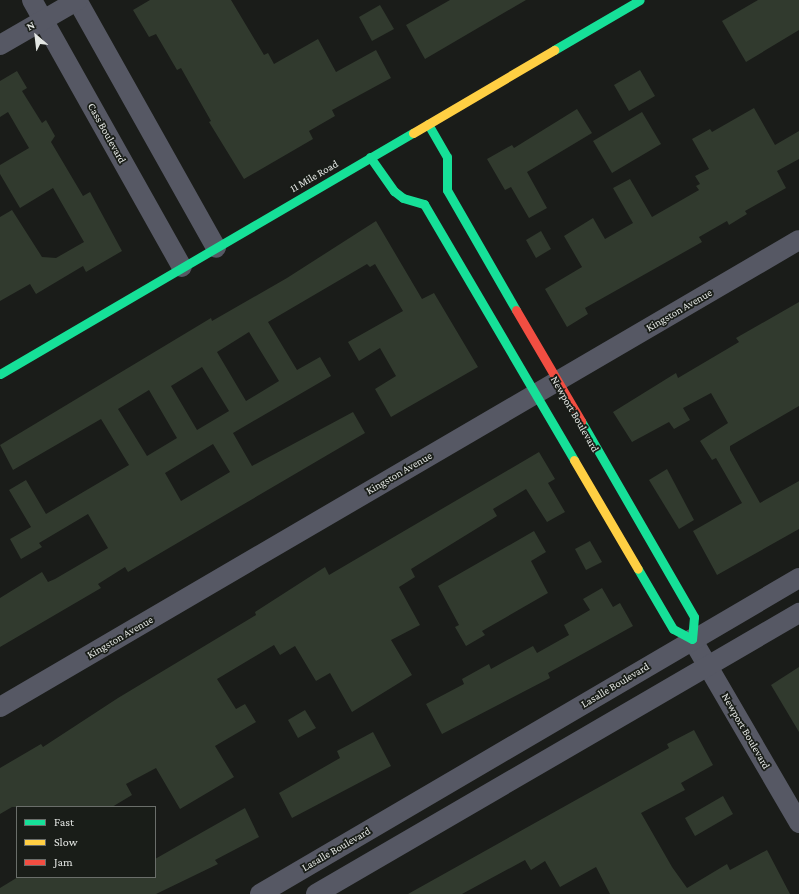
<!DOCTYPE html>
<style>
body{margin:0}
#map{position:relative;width:799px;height:894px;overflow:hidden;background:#1a1c19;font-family:"Crimson Pro",serif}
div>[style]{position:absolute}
.building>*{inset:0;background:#313a2e}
.street>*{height:20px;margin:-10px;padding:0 10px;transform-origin:10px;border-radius:10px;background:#565864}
.fast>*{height:9px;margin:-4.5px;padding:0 4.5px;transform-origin:4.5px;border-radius:4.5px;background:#16e098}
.slow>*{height:9px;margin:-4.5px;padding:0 4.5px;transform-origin:4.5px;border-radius:4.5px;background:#ffcf43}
.jam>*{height:9px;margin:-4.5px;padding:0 4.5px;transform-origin:4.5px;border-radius:4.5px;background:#f24e42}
span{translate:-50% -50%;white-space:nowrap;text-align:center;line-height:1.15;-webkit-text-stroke:3.5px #191d18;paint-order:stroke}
.street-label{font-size:11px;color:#e4e7e4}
.legend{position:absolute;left:16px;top:806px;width:140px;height:72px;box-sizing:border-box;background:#191d18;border:1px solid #6a6e6a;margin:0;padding:5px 7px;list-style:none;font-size:12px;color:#e4e7e4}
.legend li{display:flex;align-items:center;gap:8px;height:20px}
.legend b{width:20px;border:1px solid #6a6e6a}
.north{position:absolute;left:16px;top:16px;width:40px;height:40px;-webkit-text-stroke:3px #191d18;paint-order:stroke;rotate:332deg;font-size:11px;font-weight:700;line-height:16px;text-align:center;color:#e4e7e4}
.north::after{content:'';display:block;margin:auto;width:14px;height:18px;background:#e4e7e4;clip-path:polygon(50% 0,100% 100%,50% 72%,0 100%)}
</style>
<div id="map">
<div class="building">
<i style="clip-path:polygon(150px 0,231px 0,264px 55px,268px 53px,274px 64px,318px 39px,336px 72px,376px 50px,391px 78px,332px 110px,335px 116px,309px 131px,313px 139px,244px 179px,209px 122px,211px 121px,181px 68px,177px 70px,156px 34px,149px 37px,133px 10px)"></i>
<i style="clip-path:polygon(450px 0,526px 0,425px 59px,406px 25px)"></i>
<i style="clip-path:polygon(758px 0,799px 0,799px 30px,746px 62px,722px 21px)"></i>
<i style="clip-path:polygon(380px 5px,394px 29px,372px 41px,359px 17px)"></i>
<i style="clip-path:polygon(640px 70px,655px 96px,629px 111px,614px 85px)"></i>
<i style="clip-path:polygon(17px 71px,27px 88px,22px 91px,42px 123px,46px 120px,55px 136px,51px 142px,83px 196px,90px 192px,122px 251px,86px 272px,83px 266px,36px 294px,30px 284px,0 301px,0 217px,12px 210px,42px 257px,56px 258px,84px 242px,53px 188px,20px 208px,0 174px,0 165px,29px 148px,8px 112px,0 117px,0 81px)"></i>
<i style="clip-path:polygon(754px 108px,775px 145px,799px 131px,799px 159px,777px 171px,786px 188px,745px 211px,747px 214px,729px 225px,727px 221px,699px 237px,702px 242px,585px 308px,588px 314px,567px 327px,545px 289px,582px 267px,564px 236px,593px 218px,605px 239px,633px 223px,613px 188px,630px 179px,652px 217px,699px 190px,696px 186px,700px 184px,695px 176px,709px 169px,692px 139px,710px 129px,712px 132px)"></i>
<i style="clip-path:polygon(577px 109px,592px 133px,527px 172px,547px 208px,529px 218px,511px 187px,505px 190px,487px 159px,512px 145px,514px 148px)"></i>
<i style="clip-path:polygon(642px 112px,661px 144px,612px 173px,593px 141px)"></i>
<i style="clip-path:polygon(evenodd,376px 221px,422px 299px,434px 293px,478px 367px,391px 417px,375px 389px,396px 376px,380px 348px,359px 361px,348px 342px,403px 311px,375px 264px,370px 267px,367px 264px,268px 322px,297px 370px,320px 357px,331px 376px,233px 433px,252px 466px,353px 412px,365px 433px,128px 572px,125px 567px,98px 584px,101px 588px,0 647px,0 598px,42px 572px,48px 582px,55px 579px,108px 548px,88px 514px,39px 543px,42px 547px,21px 559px,10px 539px,31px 527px,9px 490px,26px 480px,46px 514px,129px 465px,101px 419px,13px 470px,0 445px,211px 318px,212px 321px,287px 278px,376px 221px,249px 332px,279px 381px,246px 401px,217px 352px,249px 332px,376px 221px,202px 367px,229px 411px,197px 430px,171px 386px,202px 367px,376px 221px,149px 390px,177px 438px,147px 456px,118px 409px,149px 390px,376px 221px,213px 444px,230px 472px,181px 501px,165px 473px,213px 444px)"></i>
<i style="clip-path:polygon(541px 231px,551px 249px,536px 258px,526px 240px)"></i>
<i style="clip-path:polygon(799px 302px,799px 406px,730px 446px,730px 450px,760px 503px,799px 481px,799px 529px,717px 575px,693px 531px,742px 503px,716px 458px,712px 460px,700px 441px,728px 423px,711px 393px,683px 408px,690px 420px,674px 429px,669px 422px,632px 442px,613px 412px,676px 373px,678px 378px,739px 342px,736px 338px)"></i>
<i style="clip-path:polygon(539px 452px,555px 479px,548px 483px,565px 512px,547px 522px,526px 489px,493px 509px,497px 516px,411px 569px,415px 577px,399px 587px,420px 625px,391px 640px,412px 675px,352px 712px,330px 673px,316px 681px,295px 646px,280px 655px,274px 645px,217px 679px,236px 709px,245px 704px,256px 722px,215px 746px,234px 777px,180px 809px,156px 768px,126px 784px,132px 795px,112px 807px,12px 807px,0 814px,0 768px,41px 744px,43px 747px,118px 698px,256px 615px,255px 612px,325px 567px,329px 575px)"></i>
<i style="clip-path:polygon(667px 469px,694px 520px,679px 529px,649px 480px)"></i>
<i style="clip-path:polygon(534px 531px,546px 552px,531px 561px,548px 593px,482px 631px,485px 635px,466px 646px,455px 627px,459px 625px,438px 586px)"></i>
<i style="clip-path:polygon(590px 541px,602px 562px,586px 570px,575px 549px)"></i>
<i style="clip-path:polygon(602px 588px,613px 607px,620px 603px,633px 626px,548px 673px,550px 678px,442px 734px,426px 704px,464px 684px,462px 679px,489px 664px,491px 669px,533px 646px,537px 653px,569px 635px,564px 625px,590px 610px,583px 599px)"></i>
<i style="clip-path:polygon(799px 667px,799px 732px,771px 685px)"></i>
<i style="clip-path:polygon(305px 710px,316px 728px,298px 738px,288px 720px)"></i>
<i style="clip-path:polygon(694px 730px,713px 765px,681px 783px,685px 790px,641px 813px,672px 867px,687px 888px,727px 864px,730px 870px,767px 850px,790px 894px,610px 894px,596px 867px,560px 887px,545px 861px,531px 870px,525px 860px,462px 894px,408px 894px,635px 767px,669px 748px,667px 744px)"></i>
<i style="clip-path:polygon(373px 732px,391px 766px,292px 818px,279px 793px,340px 758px,337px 751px)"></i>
<i style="clip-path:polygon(723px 796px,733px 814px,695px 836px,685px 818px)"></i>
<i style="clip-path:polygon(245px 808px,259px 837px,215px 860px,218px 864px,156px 894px,0 894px,0 888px,18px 877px,155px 877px,155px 859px)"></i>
</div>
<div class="street">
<i style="left:32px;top:0;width:306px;rotate:60.7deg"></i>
<i style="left:77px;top:0;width:284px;rotate:60.7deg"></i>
<i style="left:0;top:45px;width:90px;rotate:-30deg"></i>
<i style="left:692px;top:639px;width:213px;rotate:59.8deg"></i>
<i style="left:0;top:707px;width:925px;rotate:-30.31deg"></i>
<i style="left:260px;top:894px;width:625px;rotate:-30.38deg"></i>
<i style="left:316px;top:894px;width:559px;rotate:-30.19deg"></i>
</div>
<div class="fast">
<i style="left:554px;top:50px;width:99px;rotate:-30.2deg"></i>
<i style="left:428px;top:124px;width:38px;rotate:60deg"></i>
<i style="left:447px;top:157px;width:33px;rotate:90deg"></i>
<i style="left:447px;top:190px;width:138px;rotate:60.1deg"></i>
<i style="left:370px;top:157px;width:42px;rotate:54.8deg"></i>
<i style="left:394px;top:191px;width:11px;rotate:38deg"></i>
<i style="left:403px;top:198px;width:22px;rotate:16deg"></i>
<i style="left:424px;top:204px;width:297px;rotate:59.6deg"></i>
<i style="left:0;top:374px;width:478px;rotate:-30.3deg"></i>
<i style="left:581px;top:421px;width:226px;rotate:60deg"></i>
<i style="left:694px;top:617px;width:22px;rotate:95deg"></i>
<i style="left:692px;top:639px;width:21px;rotate:-152deg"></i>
<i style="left:673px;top:629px;width:69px;rotate:-120.3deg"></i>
</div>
<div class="slow">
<i style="left:413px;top:133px;width:164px;rotate:-30.5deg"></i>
<i style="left:574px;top:460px;width:126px;rotate:59.6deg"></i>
</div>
<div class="jam">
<i style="left:516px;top:310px;width:129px;rotate:59.6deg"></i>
</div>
<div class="street-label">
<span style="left:107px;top:133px;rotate:61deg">Cass Boulevard</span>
<span style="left:314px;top:176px;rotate:-30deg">11 Mile Road</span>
<span style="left:679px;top:310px;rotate:-30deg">Kingston Avenue</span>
<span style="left:575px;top:414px;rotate:60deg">Newport Boulevard</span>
<span style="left:399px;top:473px;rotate:-30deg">Kingston Avenue</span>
<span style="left:120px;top:637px;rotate:-30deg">Kingston Avenue</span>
<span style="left:615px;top:685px;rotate:-31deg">Lasalle Boulevard</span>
<span style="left:746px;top:731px;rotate:60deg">Newport Boulevard</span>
<span style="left:336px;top:849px;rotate:-30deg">Lasalle Boulevard</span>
</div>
<ul class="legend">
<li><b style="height:5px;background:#16e098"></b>Fast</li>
<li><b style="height:5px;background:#ffcf43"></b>Slow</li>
<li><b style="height:5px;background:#f24e42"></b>Jam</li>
</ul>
<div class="north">N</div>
</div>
